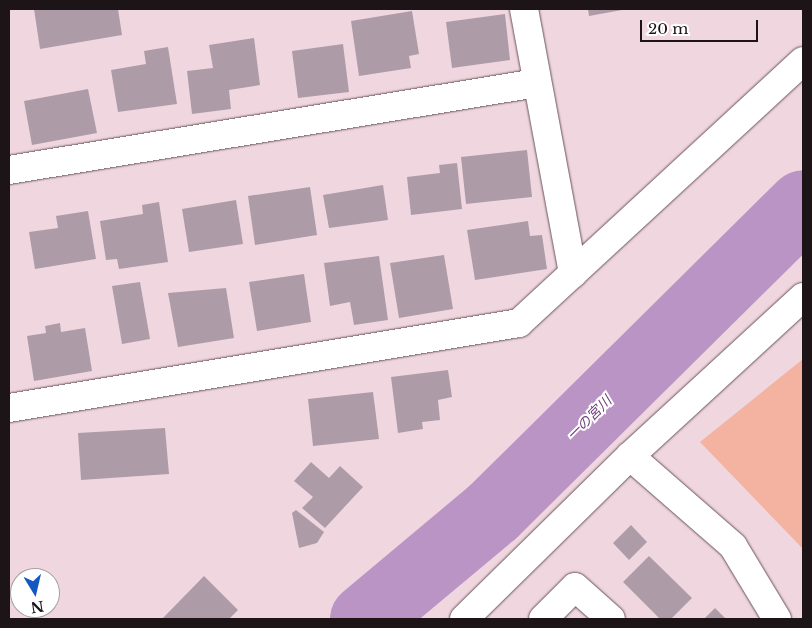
<!DOCTYPE html>
<meta charset="utf-8">
<style>
body{margin:0}
#map{position:relative;width:812px;height:628px;overflow:hidden;background:#f0d7df;font-family:"Libre Baskerville","Noto Sans JP",serif}
div>[style]{position:absolute}
.green>*{inset:0;background:#f4b2a0}
.river>*{height:70px;margin:-35px;padding:0 35px;transform-origin:35px;border-radius:35px;background:#bb94c6}
.building>*{inset:0;background:#ae9ba8}
.roads{filter:drop-shadow(0 0 1px #68545a) drop-shadow(0 0 1px #68545a)}
.minor>*{height:28px;margin:-14px;padding:0 14px;transform-origin:14px;border-radius:14px;background:#fff}
span{translate:-50% -50%;white-space:nowrap;text-align:center;line-height:1.15;-webkit-text-stroke:4px #fff;paint-order:stroke}
.water-label{font-size:14px;color:#6d3c7a;font-style:italic}
.frame{position:absolute;inset:0;border:10px solid #1c1416;pointer-events:none}
.north{position:absolute;left:10px;top:568px;width:50px;height:50px;box-sizing:border-box;background:#fff;border:1px solid #a4a1a2;border-radius:50%;rotate:171deg;font-size:14px;font-weight:700;line-height:20px;text-align:center;color:#1c1416}
.north::after{content:'';display:block;margin:auto;width:18px;height:22px;background:#1357c1;clip-path:polygon(50% 0,100% 100%,50% 72%,0 100%)}
.scale{position:absolute;left:640px;top:20px;width:118px;height:22px;box-sizing:border-box;border:2px solid #1c1416;border-top:0;padding-left:6px;font-size:15px;line-height:18px;white-space:nowrap;color:#1c1416;-webkit-text-stroke:4px #fff;paint-order:stroke}
</style>
<div id="map">
<div class="green">
<i style="clip-path:polygon(803px 359px,803px 549px,700px 442px)"></i>
</div>
<div class="river">
<i style="left:365px;top:619px;width:167px;rotate:-39.9deg"></i>
<i style="left:493px;top:512px;width:436px;rotate:-44.7deg"></i>
</div>
<div class="building">
<i style="clip-path:polygon(34px 9px,118px 9px,122px 35px,40px 49px)"></i>
<i style="clip-path:polygon(588px 9px,622px 9px,622px 10px,589px 16px)"></i>
<i style="clip-path:polygon(412px 11px,419px 54px,409px 56px,411px 68px,359px 76px,351px 21px)"></i>
<i style="clip-path:polygon(505px 14px,510px 60px,452px 68px,446px 22px)"></i>
<i style="clip-path:polygon(254px 38px,260px 85px,229px 90px,231px 109px,192px 114px,187px 71px,213px 68px,209px 45px)"></i>
<i style="clip-path:polygon(343px 44px,349px 92px,298px 98px,292px 51px)"></i>
<i style="clip-path:polygon(168px 47px,177px 104px,118px 112px,111px 70px,146px 64px,144px 51px)"></i>
<i style="clip-path:polygon(88px 89px,97px 133px,32px 145px,24px 101px)"></i>
<i style="clip-path:polygon(527px 150px,532px 197px,466px 204px,461px 157px)"></i>
<i style="clip-path:polygon(457px 163px,462px 209px,411px 215px,407px 177px,440px 173px,439px 165px)"></i>
<i style="clip-path:polygon(383px 185px,388px 220px,329px 228px,323px 195px)"></i>
<i style="clip-path:polygon(310px 187px,317px 235px,255px 245px,248px 196px)"></i>
<i style="clip-path:polygon(236px 200px,243px 244px,189px 252px,182px 209px)"></i>
<i style="clip-path:polygon(159px 202px,168px 262px,119px 269px,117px 259px,106px 260px,100px 221px,143px 214px,142px 205px)"></i>
<i style="clip-path:polygon(88px 211px,96px 259px,35px 269px,29px 232px,58px 228px,56px 216px)"></i>
<i style="clip-path:polygon(528px 221px,530px 236px,542px 235px,547px 269px,475px 280px,467px 230px)"></i>
<i style="clip-path:polygon(444px 255px,453px 309px,399px 318px,390px 263px)"></i>
<i style="clip-path:polygon(379px 256px,388px 320px,354px 325px,350px 302px,330px 306px,324px 263px)"></i>
<i style="clip-path:polygon(304px 274px,311px 322px,257px 331px,249px 282px)"></i>
<i style="clip-path:polygon(140px 282px,150px 339px,122px 344px,112px 286px)"></i>
<i style="clip-path:polygon(226px 288px,234px 338px,178px 347px,168px 293px)"></i>
<i style="clip-path:polygon(60px 323px,61px 332px,85px 328px,92px 371px,34px 381px,27px 336px,46px 333px,45px 326px)"></i>
<i style="clip-path:polygon(448px 370px,452px 397px,438px 400px,440px 420px,422px 422px,423px 429px,398px 433px,391px 377px)"></i>
<i style="clip-path:polygon(373px 392px,379px 439px,313px 446px,308px 399px)"></i>
<i style="clip-path:polygon(165px 428px,169px 474px,81px 480px,78px 433px)"></i>
<i style="clip-path:polygon(311px 462px,329px 478px,340px 466px,363px 487px,325px 528px,302px 508px,313px 497px,294px 481px)"></i>
<i style="clip-path:polygon(296px 510px,324px 532px,317px 543px,299px 548px,292px 513px)"></i>
<i style="clip-path:polygon(631px 525px,647px 542px,629px 560px,613px 543px)"></i>
<i style="clip-path:polygon(649px 556px,692px 598px,671px 619px,660px 619px,623px 582px)"></i>
<i style="clip-path:polygon(204px 576px,238px 610px,229px 619px,162px 619px)"></i>
<i style="clip-path:polygon(715px 608px,726px 619px,704px 619px)"></i>
</div>
<div class="roads">
<div class="minor">
<i style="left:524px;top:9px;width:269px;rotate:79.5deg"></i>
<i style="left:9px;top:170px;width:535px;rotate:-9.36deg"></i>
<i style="left:9px;top:408px;width:517px;rotate:-9.46deg"></i>
<i style="left:519px;top:323px;width:386px;rotate:-42.7deg"></i>
<i style="left:464px;top:619px;width:233px;rotate:-44.5deg"></i>
<i style="left:543px;top:619px;width:45px;rotate:-45deg"></i>
<i style="left:575px;top:587px;width:48px;rotate:41.6deg"></i>
<i style="left:777px;top:619px;width:85px;rotate:-121.1deg"></i>
<i style="left:733px;top:546px;width:137px;rotate:-138.9deg"></i>
<i style="left:630px;top:456px;width:235px;rotate:-42.6deg"></i>
</div>
</div>
<div class="water-label">
<span style="left:589px;top:418px;rotate:-45deg">一の宮川</span>
</div>
<div class="frame"></div>
<div class="north">N</div>
<div class="scale">20 m</div>
</div>
